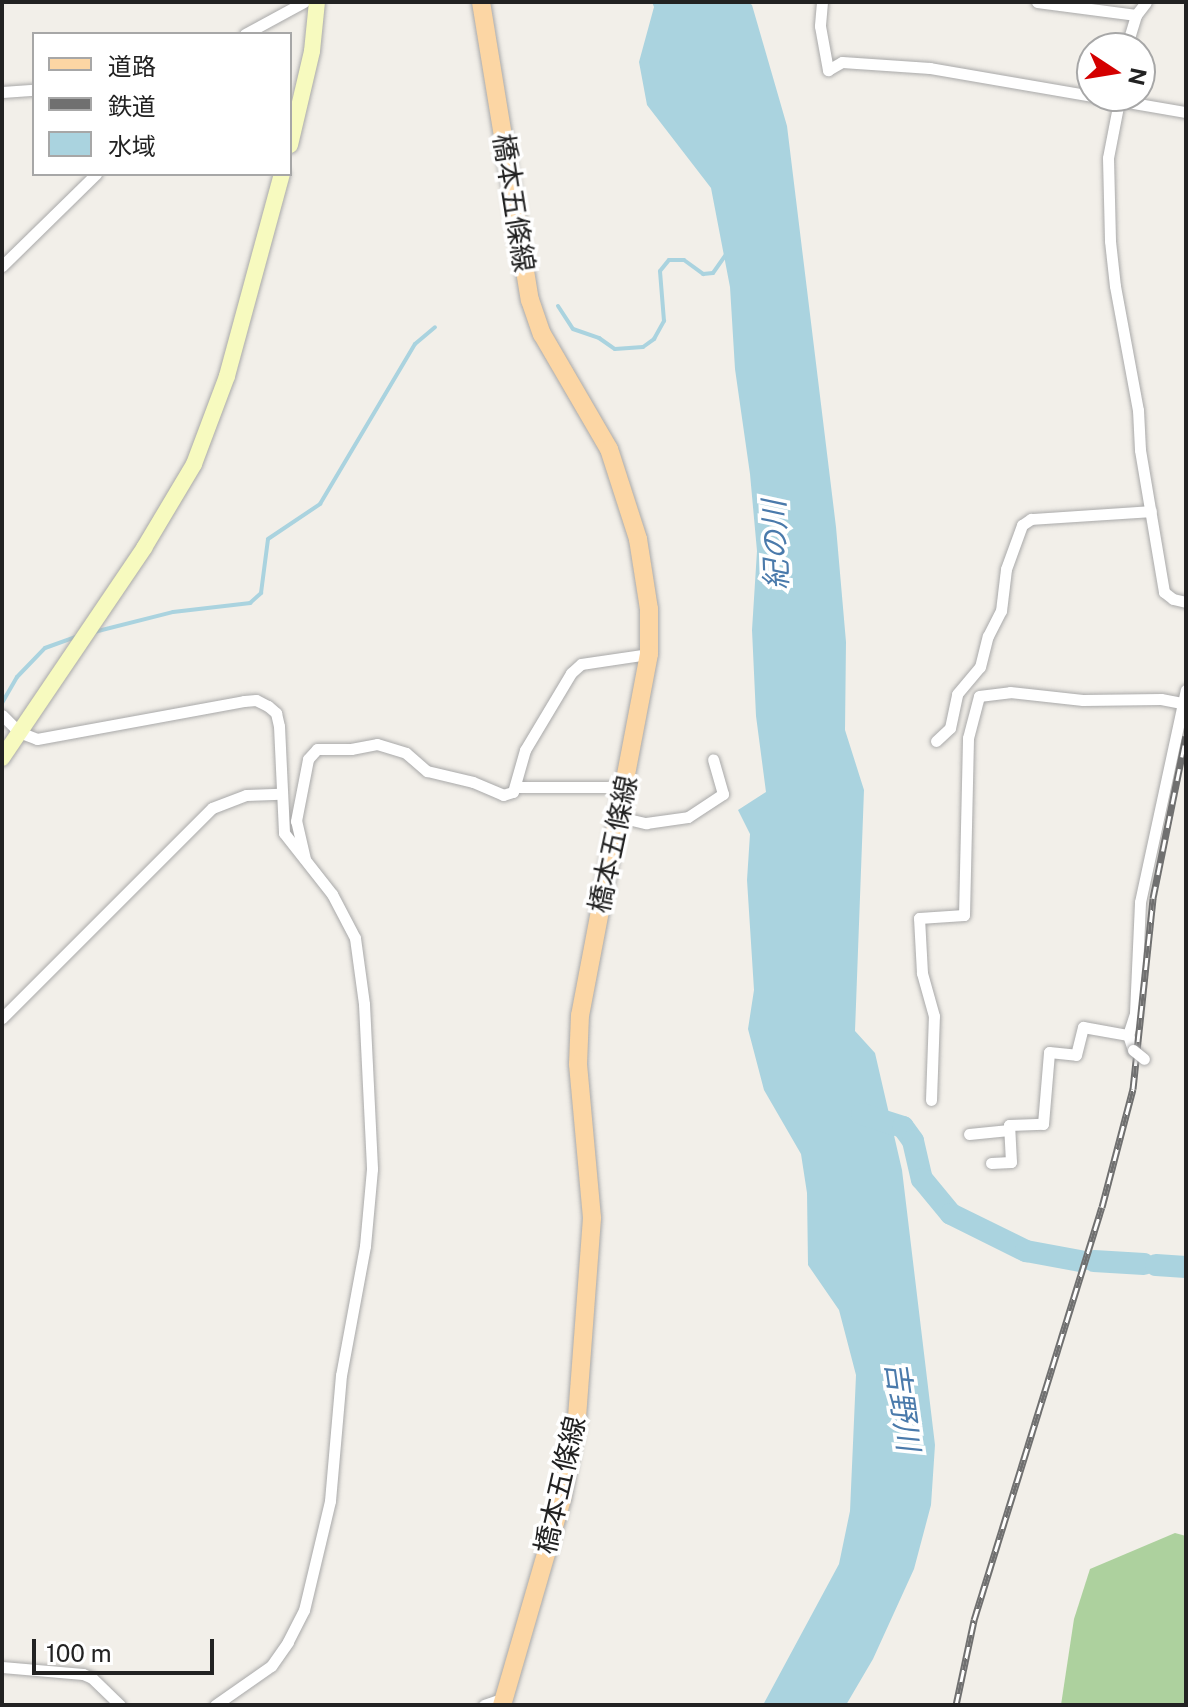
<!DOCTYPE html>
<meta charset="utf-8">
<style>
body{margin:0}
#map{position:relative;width:1188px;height:1707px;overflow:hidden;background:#f2efe9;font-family:"Public Sans","Noto Sans JP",sans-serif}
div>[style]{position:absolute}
.forest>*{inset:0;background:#add19e}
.water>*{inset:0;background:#aad3df}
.stream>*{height:4px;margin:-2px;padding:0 2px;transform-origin:2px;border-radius:2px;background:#aad3df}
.river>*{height:22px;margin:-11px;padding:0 11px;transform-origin:11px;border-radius:11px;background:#aad3df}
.roads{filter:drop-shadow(0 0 2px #a9a9a9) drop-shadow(0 0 2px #a9a9a9)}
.street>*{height:11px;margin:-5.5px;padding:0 5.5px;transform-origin:5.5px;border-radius:5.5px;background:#fff}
.secondary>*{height:16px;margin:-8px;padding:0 8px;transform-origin:8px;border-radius:8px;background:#f7fabf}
.primary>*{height:18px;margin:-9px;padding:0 9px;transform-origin:9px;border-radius:9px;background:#fcd6a4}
.rail>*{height:7px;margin-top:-3.5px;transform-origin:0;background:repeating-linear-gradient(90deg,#fff 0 12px,#707070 0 24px);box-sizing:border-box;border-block:2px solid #707070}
.bridges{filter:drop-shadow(0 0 2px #a9a9a9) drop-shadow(0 0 2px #a9a9a9)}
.street-bridge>*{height:11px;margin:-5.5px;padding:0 5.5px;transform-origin:5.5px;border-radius:5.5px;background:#fff}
span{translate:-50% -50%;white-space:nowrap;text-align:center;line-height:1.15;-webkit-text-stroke:7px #fff;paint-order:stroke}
.street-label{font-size:28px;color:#222}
.water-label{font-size:30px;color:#4a7aab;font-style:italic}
.frame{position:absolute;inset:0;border:4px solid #222;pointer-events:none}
.legend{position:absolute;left:32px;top:32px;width:260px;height:144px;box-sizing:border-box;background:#fff;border:2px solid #a7a7a7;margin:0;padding:10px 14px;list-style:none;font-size:24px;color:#222}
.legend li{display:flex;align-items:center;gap:16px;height:40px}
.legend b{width:40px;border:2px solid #a7a7a7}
.north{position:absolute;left:1076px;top:32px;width:80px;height:80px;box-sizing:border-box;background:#fff;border:2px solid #a7a7a7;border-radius:50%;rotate:102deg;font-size:22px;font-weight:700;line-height:32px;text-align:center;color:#222}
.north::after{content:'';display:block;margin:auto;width:28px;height:36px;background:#d40000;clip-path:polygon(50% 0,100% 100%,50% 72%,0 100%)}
.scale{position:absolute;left:32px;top:1639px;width:182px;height:36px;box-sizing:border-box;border:4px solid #222;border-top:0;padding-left:10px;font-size:24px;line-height:28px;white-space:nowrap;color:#222;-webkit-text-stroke:6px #fff;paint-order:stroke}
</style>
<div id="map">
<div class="forest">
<i style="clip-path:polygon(1175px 1533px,1186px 1536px,1186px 1705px,1061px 1705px,1074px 1619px,1090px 1569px)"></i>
</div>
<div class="water">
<i style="clip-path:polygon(652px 2px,748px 2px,752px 5px,787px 126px,836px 527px,846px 642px,845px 730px,864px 790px,855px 1031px,875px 1053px,902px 1170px,935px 1445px,931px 1505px,914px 1569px,873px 1659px,846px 1705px,763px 1705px,839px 1564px,850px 1511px,856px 1375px,839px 1310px,808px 1265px,807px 1193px,801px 1154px,764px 1090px,748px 1029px,754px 990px,747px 880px,750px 834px,738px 810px,766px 792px,756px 716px,752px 630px,757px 551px,750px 474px,735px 369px,730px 287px,711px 188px,647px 105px,639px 62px,654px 7px)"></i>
</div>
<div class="stream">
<i style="left:558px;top:306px;width:27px;rotate:57deg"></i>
<i style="left:573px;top:329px;width:28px;rotate:19deg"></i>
<i style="left:599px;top:338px;width:19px;rotate:35deg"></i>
<i style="left:615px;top:349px;width:28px;rotate:-4deg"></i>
<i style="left:643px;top:347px;width:14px;rotate:-36deg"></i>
<i style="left:654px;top:339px;width:21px;rotate:-61deg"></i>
<i style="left:664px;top:321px;width:50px;rotate:-94.6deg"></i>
<i style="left:660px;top:271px;width:14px;rotate:-51deg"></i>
<i style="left:669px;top:260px;width:15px"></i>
<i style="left:684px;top:260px;width:24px;rotate:36deg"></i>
<i style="left:703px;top:274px;width:10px;rotate:-6deg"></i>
<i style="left:713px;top:273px;width:24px;rotate:-55deg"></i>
<i style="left:94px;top:632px;width:81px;rotate:-14.2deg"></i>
<i style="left:173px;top:612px;width:78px;rotate:-6.7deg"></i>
<i style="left:250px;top:603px;width:15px;rotate:-42deg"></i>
<i style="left:261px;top:593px;width:54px;rotate:-82.6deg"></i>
<i style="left:268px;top:539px;width:63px;rotate:-33.9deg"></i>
<i style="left:320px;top:504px;width:186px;rotate:-59.3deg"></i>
<i style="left:415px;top:344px;width:26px;rotate:-40deg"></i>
<i style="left:2px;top:703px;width:30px;rotate:-60deg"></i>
<i style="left:17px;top:677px;width:40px;rotate:-46deg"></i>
<i style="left:45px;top:648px;width:35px;rotate:-20deg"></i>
</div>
<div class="river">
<i style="left:862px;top:1114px;width:43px;rotate:17.6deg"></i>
<i style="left:903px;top:1127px;width:17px;rotate:54deg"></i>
<i style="left:913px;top:1141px;width:39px;rotate:77deg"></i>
<i style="left:922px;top:1179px;width:45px;rotate:50.4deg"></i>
<i style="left:951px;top:1214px;width:84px;rotate:26.3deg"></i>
<i style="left:1026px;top:1251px;width:55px;rotate:10.5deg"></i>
<i style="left:1094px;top:1261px;width:50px;rotate:3.4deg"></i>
<i style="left:1156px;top:1265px;width:30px;rotate:4deg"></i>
</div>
<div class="roads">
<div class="street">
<i style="left:822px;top:2px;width:24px;rotate:95deg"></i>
<i style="left:820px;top:26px;width:45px;rotate:79.7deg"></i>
<i style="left:828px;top:70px;width:16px;rotate:-30deg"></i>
<i style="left:842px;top:62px;width:88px;rotate:3.9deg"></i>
<i style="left:930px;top:68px;width:260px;rotate:9.8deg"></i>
<i style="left:1037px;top:2px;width:100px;rotate:7.5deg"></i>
<i style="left:245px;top:34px;width:67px;rotate:-28.5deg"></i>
<i style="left:1126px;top:48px;width:34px;rotate:-73deg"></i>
<i style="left:1136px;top:15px;width:16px;rotate:-52deg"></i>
<i style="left:2px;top:92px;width:32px;rotate:-4deg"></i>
<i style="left:1120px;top:96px;width:63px;rotate:101deg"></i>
<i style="left:1108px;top:158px;width:83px;rotate:88.6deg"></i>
<i style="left:1110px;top:241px;width:45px;rotate:83.7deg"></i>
<i style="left:1115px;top:286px;width:126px;rotate:79.5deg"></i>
<i style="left:1138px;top:410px;width:40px;rotate:87.1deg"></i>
<i style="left:1140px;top:450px;width:144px;rotate:80.4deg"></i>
<i style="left:1164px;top:592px;width:11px;rotate:38deg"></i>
<i style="left:1173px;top:599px;width:13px;rotate:13deg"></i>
<i style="left:2px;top:266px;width:132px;rotate:-44.4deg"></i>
<i style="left:2px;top:715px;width:24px;rotate:45deg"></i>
<i style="left:19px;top:732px;width:19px;rotate:21deg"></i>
<i style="left:37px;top:739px;width:210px;rotate:-10.4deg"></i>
<i style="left:244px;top:701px;width:12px;rotate:-5deg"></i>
<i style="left:256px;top:700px;width:13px;rotate:27deg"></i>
<i style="left:268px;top:706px;width:11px;rotate:41deg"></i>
<i style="left:276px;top:713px;width:13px;rotate:77deg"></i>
<i style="left:279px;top:726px;width:107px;rotate:87.3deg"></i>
<i style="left:284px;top:833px;width:78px;rotate:51.8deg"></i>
<i style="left:332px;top:894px;width:50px;rotate:62.4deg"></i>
<i style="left:355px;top:938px;width:67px;rotate:82.2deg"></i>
<i style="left:364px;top:1004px;width:165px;rotate:87.2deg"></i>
<i style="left:372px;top:1169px;width:77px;rotate:95.2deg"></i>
<i style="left:365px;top:1246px;width:131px;rotate:100.5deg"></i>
<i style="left:341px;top:1375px;width:126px;rotate:95deg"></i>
<i style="left:330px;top:1501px;width:112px;rotate:103.4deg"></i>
<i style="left:304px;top:1610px;width:36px;rotate:117deg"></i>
<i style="left:288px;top:1642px;width:29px;rotate:125deg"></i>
<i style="left:271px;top:1666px;width:68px;rotate:145.1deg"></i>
<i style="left:936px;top:741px;width:19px;rotate:-43deg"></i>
<i style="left:950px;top:728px;width:35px;rotate:-78deg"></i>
<i style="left:957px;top:694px;width:35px;rotate:-50deg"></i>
<i style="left:980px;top:667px;width:32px;rotate:-76deg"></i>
<i style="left:988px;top:636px;width:28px;rotate:-63deg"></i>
<i style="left:1001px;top:611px;width:42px;rotate:-83.2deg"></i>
<i style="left:1006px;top:569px;width:47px;rotate:-70deg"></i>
<i style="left:1022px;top:525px;width:11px;rotate:-34deg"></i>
<i style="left:1031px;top:519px;width:120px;rotate:-3.8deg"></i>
<i style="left:515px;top:787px;width:110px"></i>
<i style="left:619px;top:817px;width:28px;rotate:13deg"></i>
<i style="left:646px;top:823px;width:42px;rotate:-8.1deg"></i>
<i style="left:688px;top:817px;width:42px;rotate:-33.3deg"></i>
<i style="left:723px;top:794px;width:36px;rotate:-106deg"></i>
<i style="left:305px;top:859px;width:39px;rotate:-103deg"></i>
<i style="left:296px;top:821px;width:63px;rotate:-79deg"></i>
<i style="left:308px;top:759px;width:13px;rotate:-48deg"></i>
<i style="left:317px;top:749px;width:34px"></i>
<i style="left:351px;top:749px;width:26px;rotate:-11deg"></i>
<i style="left:377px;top:744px;width:30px;rotate:17deg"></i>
<i style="left:406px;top:753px;width:28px;rotate:41deg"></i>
<i style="left:427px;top:771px;width:47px;rotate:13.4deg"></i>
<i style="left:473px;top:782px;width:33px;rotate:23deg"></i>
<i style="left:503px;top:795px;width:10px;rotate:-17deg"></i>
<i style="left:513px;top:792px;width:44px;rotate:-74.1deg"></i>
<i style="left:525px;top:750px;width:90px;rotate:-59.1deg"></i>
<i style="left:571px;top:673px;width:13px;rotate:-42deg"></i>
<i style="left:581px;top:664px;width:69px;rotate:-8.4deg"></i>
<i style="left:2px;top:1018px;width:297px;rotate:-45deg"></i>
<i style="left:212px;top:808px;width:36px;rotate:-21deg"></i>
<i style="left:246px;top:795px;width:34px;rotate:-2deg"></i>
<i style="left:1133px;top:1050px;width:16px;rotate:-108deg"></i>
<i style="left:1128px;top:1035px;width:23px;rotate:-72deg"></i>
<i style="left:1135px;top:1013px;width:111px;rotate:-87.4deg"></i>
<i style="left:1140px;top:902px;width:217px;rotate:-77.8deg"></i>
<i style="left:931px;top:1100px;width:84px;rotate:-88deg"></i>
<i style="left:934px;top:1016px;width:45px;rotate:-105.6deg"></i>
<i style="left:922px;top:973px;width:55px;rotate:-93.1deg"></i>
<i style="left:919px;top:918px;width:45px;rotate:-3.8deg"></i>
<i style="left:964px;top:915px;width:177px;rotate:-88.7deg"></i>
<i style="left:968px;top:738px;width:43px;rotate:-75.3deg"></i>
<i style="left:979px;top:696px;width:31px;rotate:-7deg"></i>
<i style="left:1010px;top:692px;width:73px;rotate:6.3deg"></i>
<i style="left:1083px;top:700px;width:78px;rotate:-0.7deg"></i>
<i style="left:1161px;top:699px;width:21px;rotate:11deg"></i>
<i style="left:969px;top:1134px;width:40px;rotate:-5.7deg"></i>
<i style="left:991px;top:1163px;width:20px;rotate:-3deg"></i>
<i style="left:1011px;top:1162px;width:37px;rotate:-93deg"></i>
<i style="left:1009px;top:1125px;width:34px;rotate:-2deg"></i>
<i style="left:1043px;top:1124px;width:72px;rotate:-85.2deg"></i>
<i style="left:1049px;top:1052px;width:27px;rotate:6deg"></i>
<i style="left:1076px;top:1055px;width:29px;rotate:-76deg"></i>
<i style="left:1083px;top:1027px;width:46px;rotate:10.1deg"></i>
<i style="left:2px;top:1667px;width:81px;rotate:4.9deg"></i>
<i style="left:83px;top:1674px;width:10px;rotate:24deg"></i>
<i style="left:92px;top:1678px;width:39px;rotate:44deg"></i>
<i style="left:484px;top:1705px;width:21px;rotate:-19deg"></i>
</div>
<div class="secondary">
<i style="left:290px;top:145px;width:97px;rotate:-76.8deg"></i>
<i style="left:312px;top:51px;width:49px;rotate:-84.2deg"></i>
<i style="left:2px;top:758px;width:254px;rotate:-55.9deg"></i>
<i style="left:144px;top:548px;width:98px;rotate:-59.2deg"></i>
<i style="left:194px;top:464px;width:94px;rotate:-69.4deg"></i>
<i style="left:227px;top:376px;width:209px;rotate:-74.8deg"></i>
</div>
<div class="primary">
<i style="left:481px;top:2px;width:302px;rotate:80.7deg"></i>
<i style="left:530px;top:300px;width:36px;rotate:71deg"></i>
<i style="left:542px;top:334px;width:133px;rotate:59.8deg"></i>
<i style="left:609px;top:449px;width:95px;rotate:72.1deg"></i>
<i style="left:638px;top:539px;width:71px;rotate:81.1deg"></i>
<i style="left:649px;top:609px;width:45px;rotate:90deg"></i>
<i style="left:649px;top:654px;width:368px;rotate:100.8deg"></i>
<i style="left:580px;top:1015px;width:49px;rotate:92.3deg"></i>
<i style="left:578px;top:1064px;width:155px;rotate:84.8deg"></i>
<i style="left:592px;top:1218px;width:201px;rotate:94.3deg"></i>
<i style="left:577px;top:1418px;width:82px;rotate:100.5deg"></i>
<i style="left:562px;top:1499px;width:215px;rotate:106.2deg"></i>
</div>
</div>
<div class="rail">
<i style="left:956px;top:1705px;width:87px;rotate:-78deg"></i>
<i style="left:974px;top:1620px;width:432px;rotate:-72.8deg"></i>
<i style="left:1102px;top:1207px;width:122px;rotate:-75.3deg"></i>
<i style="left:1133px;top:1089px;width:192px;rotate:-84deg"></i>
<i style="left:1153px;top:898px;width:165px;rotate:-78.5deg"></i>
</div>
<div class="bridges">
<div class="street-bridge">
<i style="left:1133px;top:1050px;width:14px;rotate:39deg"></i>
</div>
</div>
<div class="street-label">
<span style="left:514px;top:203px;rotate:81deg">橋本五條線</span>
<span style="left:613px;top:844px;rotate:-78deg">橋本五條線</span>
<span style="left:560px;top:1485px;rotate:-77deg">橋本五條線</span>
</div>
<div class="water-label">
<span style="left:775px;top:545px;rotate:-92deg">紀の川</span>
<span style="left:903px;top:1406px;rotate:82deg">吉野川</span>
</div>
<div class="frame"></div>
<ul class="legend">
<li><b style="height:10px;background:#fcd6a4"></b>道路</li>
<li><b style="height:10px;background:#707070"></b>鉄道</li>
<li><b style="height:22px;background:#aad3df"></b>水域</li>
</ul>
<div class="north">N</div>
<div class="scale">100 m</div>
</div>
